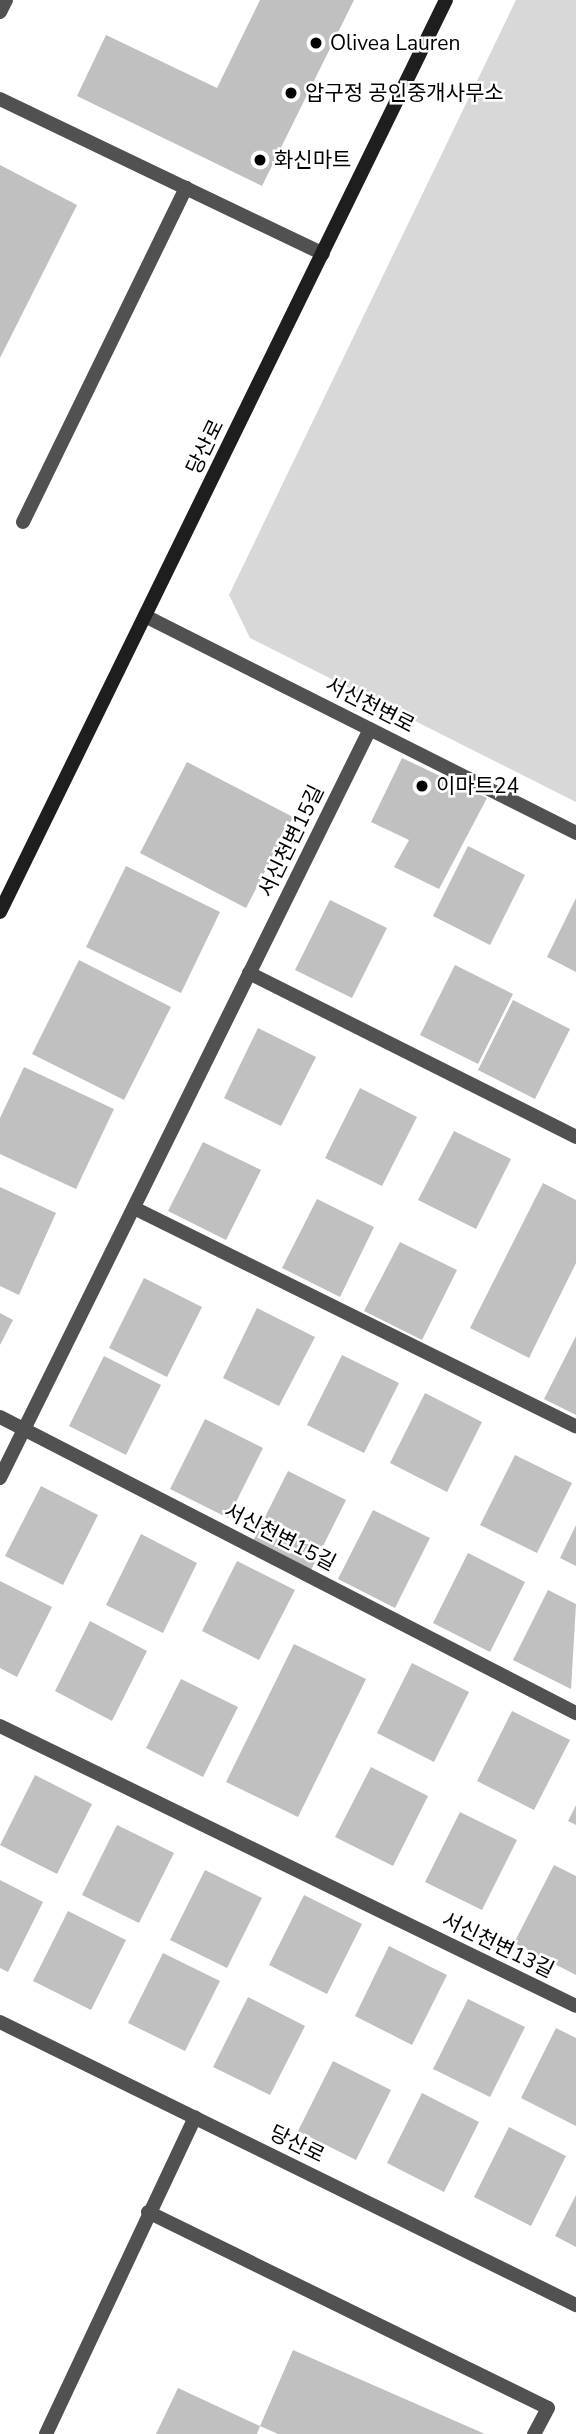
<!DOCTYPE html>
<meta charset="utf-8">
<style>
body{margin:0}
#map{position:relative;width:576px;height:2434px;overflow:hidden;background:#fff;font-family:"Nunito Sans","Noto Sans KR",sans-serif}
div>[style]{position:absolute}
.green>*{inset:0;background:#d8d8d8}
.building>*{inset:0;background:#c0c0c0}
.lane>*{height:14px;margin:-7px;padding:0 7px;transform-origin:7px;border-radius:7px;background:#515151}
.street>*{height:14px;margin:-7px;padding:0 7px;transform-origin:7px;border-radius:7px;background:#515151}
.secondary>*{height:14px;margin:-7px;padding:0 7px;transform-origin:7px;border-radius:7px;background:#1e1e1e}
.dots>*{width:19px;height:19px;translate:-50% -50%;box-sizing:border-box;border:4px solid #fff;border-radius:50%}
span{translate:-50% -50%;white-space:nowrap;text-align:center;line-height:1.15;-webkit-text-stroke:5px #fff;paint-order:stroke}
.poi-label{font-size:21px;color:#000}
.left{translate:0 -50%;text-align:left}
.street-label{font-size:21px;color:#000}
</style>
<div id="map">
<div class="green">
<i style="clip-path:polygon(516px 0,576px 0,576px 802px,250px 638px,229px 595px)"></i>
</div>
<div class="building">
<i style="clip-path:polygon(260px 0,354px 0,262px 186px,77px 96px,106px 35px,217px 88px)"></i>
<i style="clip-path:polygon(0 165px,77px 205px,0 358px)"></i>
<i style="clip-path:polygon(402px 758px,487px 798px,439px 889px,394px 867px,409px 840px,371px 822px)"></i>
<i style="clip-path:polygon(187px 762px,293px 817px,246px 908px,140px 853px)"></i>
<i style="clip-path:polygon(468px 846px,525px 875px,490px 945px,433px 916px)"></i>
<i style="clip-path:polygon(126px 866px,220px 912px,181px 993px,86px 947px)"></i>
<i style="clip-path:polygon(576px 898px,576px 972px,547px 957px)"></i>
<i style="clip-path:polygon(330px 900px,387px 928px,352px 998px,295px 970px)"></i>
<i style="clip-path:polygon(79px 960px,171px 1007px,124px 1100px,32px 1054px)"></i>
<i style="clip-path:polygon(455px 965px,513px 994px,478px 1064px,420px 1035px)"></i>
<i style="clip-path:polygon(513px 1000px,570px 1029px,535px 1099px,478px 1070px)"></i>
<i style="clip-path:polygon(258px 1028px,316px 1057px,281px 1126px,224px 1098px)"></i>
<i style="clip-path:polygon(24px 1067px,114px 1109px,76px 1189px,0 1154px,0 1118px)"></i>
<i style="clip-path:polygon(360px 1088px,417px 1117px,382px 1186px,325px 1158px)"></i>
<i style="clip-path:polygon(454px 1131px,511px 1159px,476px 1229px,418px 1200px)"></i>
<i style="clip-path:polygon(203px 1142px,261px 1170px,226px 1240px,168px 1211px)"></i>
<i style="clip-path:polygon(543px 1183px,576px 1200px,576px 1263px,529px 1358px,470px 1328px)"></i>
<i style="clip-path:polygon(0 1187px,56px 1213px,19px 1295px,0 1286px)"></i>
<i style="clip-path:polygon(317px 1199px,374px 1227px,340px 1297px,282px 1268px)"></i>
<i style="clip-path:polygon(400px 1242px,457px 1270px,422px 1340px,364px 1311px)"></i>
<i style="clip-path:polygon(144px 1278px,202px 1307px,167px 1377px,109px 1348px)"></i>
<i style="clip-path:polygon(257px 1308px,315px 1337px,279px 1406px,223px 1378px)"></i>
<i style="clip-path:polygon(0 1313px,13px 1320px,0 1345px)"></i>
<i style="clip-path:polygon(576px 1336px,576px 1415px,544px 1399px)"></i>
<i style="clip-path:polygon(342px 1355px,399px 1383px,364px 1453px,307px 1425px)"></i>
<i style="clip-path:polygon(104px 1356px,161px 1385px,126px 1455px,69px 1426px)"></i>
<i style="clip-path:polygon(425px 1393px,482px 1422px,447px 1492px,390px 1463px)"></i>
<i style="clip-path:polygon(205px 1419px,263px 1448px,228px 1518px,170px 1489px)"></i>
<i style="clip-path:polygon(515px 1455px,572px 1483px,537px 1553px,480px 1525px)"></i>
<i style="clip-path:polygon(288px 1471px,346px 1500px,311px 1570px,253px 1541px)"></i>
<i style="clip-path:polygon(41px 1486px,98px 1515px,63px 1585px,5px 1556px)"></i>
<i style="clip-path:polygon(373px 1510px,430px 1538px,395px 1608px,338px 1579px)"></i>
<i style="clip-path:polygon(576px 1525px,576px 1566px,560px 1558px)"></i>
<i style="clip-path:polygon(141px 1534px,197px 1563px,163px 1633px,106px 1605px)"></i>
<i style="clip-path:polygon(468px 1553px,525px 1582px,490px 1652px,433px 1623px)"></i>
<i style="clip-path:polygon(237px 1561px,295px 1590px,259px 1660px,202px 1631px)"></i>
<i style="clip-path:polygon(0 1581px,52px 1607px,17px 1677px,0 1668px)"></i>
<i style="clip-path:polygon(548px 1590px,576px 1604px,571px 1689px,513px 1660px)"></i>
<i style="clip-path:polygon(90px 1621px,147px 1651px,112px 1721px,55px 1691px)"></i>
<i style="clip-path:polygon(294px 1644px,366px 1679px,298px 1817px,226px 1782px)"></i>
<i style="clip-path:polygon(412px 1663px,469px 1692px,434px 1762px,377px 1733px)"></i>
<i style="clip-path:polygon(181px 1679px,238px 1707px,203px 1777px,146px 1748px)"></i>
<i style="clip-path:polygon(512px 1711px,570px 1740px,534px 1810px,477px 1781px)"></i>
<i style="clip-path:polygon(371px 1767px,428px 1796px,393px 1866px,335px 1837px)"></i>
<i style="clip-path:polygon(35px 1775px,92px 1804px,57px 1874px,0 1845px)"></i>
<i style="clip-path:polygon(576px 1805px,576px 1825px,568px 1821px)"></i>
<i style="clip-path:polygon(460px 1812px,517px 1840px,482px 1910px,425px 1882px)"></i>
<i style="clip-path:polygon(117px 1825px,174px 1853px,139px 1923px,82px 1895px)"></i>
<i style="clip-path:polygon(554px 1865px,576px 1876px,576px 1975px,514px 1943px)"></i>
<i style="clip-path:polygon(205px 1870px,262px 1898px,227px 1968px,170px 1940px)"></i>
<i style="clip-path:polygon(0 1880px,43px 1902px,8px 1972px,0 1968px)"></i>
<i style="clip-path:polygon(304px 1895px,362px 1924px,327px 1994px,269px 1965px)"></i>
<i style="clip-path:polygon(68px 1911px,126px 1940px,91px 2010px,33px 1981px)"></i>
<i style="clip-path:polygon(389px 1946px,447px 1975px,412px 2045px,355px 2016px)"></i>
<i style="clip-path:polygon(163px 1953px,220px 1981px,185px 2051px,128px 2023px)"></i>
<i style="clip-path:polygon(248px 1997px,305px 2026px,270px 2095px,213px 2067px)"></i>
<i style="clip-path:polygon(468px 1999px,525px 2027px,490px 2097px,433px 2069px)"></i>
<i style="clip-path:polygon(556px 2028px,576px 2038px,576px 2126px,521px 2098px)"></i>
<i style="clip-path:polygon(333px 2061px,391px 2090px,356px 2160px,298px 2131px)"></i>
<i style="clip-path:polygon(422px 2093px,479px 2122px,444px 2192px,387px 2163px)"></i>
<i style="clip-path:polygon(509px 2127px,566px 2156px,531px 2226px,474px 2197px)"></i>
<i style="clip-path:polygon(576px 2195px,576px 2247px,555px 2236px)"></i>
<i style="clip-path:polygon(293px 2350px,485px 2434px,278px 2434px,260px 2426px)"></i>
<i style="clip-path:polygon(178px 2388px,260px 2426px,257px 2434px,156px 2434px)"></i>
</div>
<div class="lane">
<i style="left:0;top:12px;width:13px;rotate:-63deg"></i>
<i style="left:0;top:99px;width:358px;rotate:25.6deg"></i>
<i style="left:23px;top:522px;width:372px;rotate:-64deg"></i>
<i style="left:148px;top:2212px;width:445px;rotate:26.1deg"></i>
<i style="left:548px;top:2408px;width:30px;rotate:118deg"></i>
<i style="left:46px;top:2434px;width:350px;rotate:-64.8deg"></i>
</div>
<div class="street">
<i style="left:145px;top:616px;width:483px;rotate:26.7deg"></i>
<i style="left:249px;top:973px;width:366px;rotate:26.6deg"></i>
<i style="left:134px;top:1208px;width:493px;rotate:26.3deg"></i>
<i style="left:0;top:1417px;width:648px;rotate:27.2deg"></i>
<i style="left:0;top:1478px;width:835px;rotate:-63.71deg"></i>
<i style="left:0;top:1726px;width:640px;rotate:25.92deg"></i>
<i style="left:0;top:2022px;width:642px;rotate:26.17deg"></i>
</div>
<div class="secondary">
<i style="left:0;top:912px;width:1015px;rotate:-63.94deg"></i>
</div>
<div class="dots">
<i style="left:316px;top:43px;background:#000"></i>
<i style="left:291px;top:93px;background:#000"></i>
<i style="left:260px;top:160px;background:#000"></i>
<i style="left:422px;top:786px;background:#000"></i>
</div>
<div class="poi-label">
<span class="left" style="left:330px;top:43px">Olivea Lauren</span>
<span class="left" style="left:305px;top:93px">압구정 공인중개사무소</span>
<span class="left" style="left:274px;top:160px">화신마트</span>
<span class="left" style="left:436px;top:786px">이마트24</span>
</div>
<div class="street-label">
<span style="left:205px;top:447px;rotate:-64deg">당산로</span>
<span style="left:370px;top:705px;rotate:27deg">서신천변로</span>
<span style="left:291px;top:841px;rotate:-64deg">서신천변15길</span>
<span style="left:280px;top:1537px;rotate:27deg">서신천변15길</span>
<span style="left:498px;top:1945px;rotate:26deg">서신천변13길</span>
<span style="left:297px;top:2144px;rotate:26deg">당산로</span>
</div>
</div>
